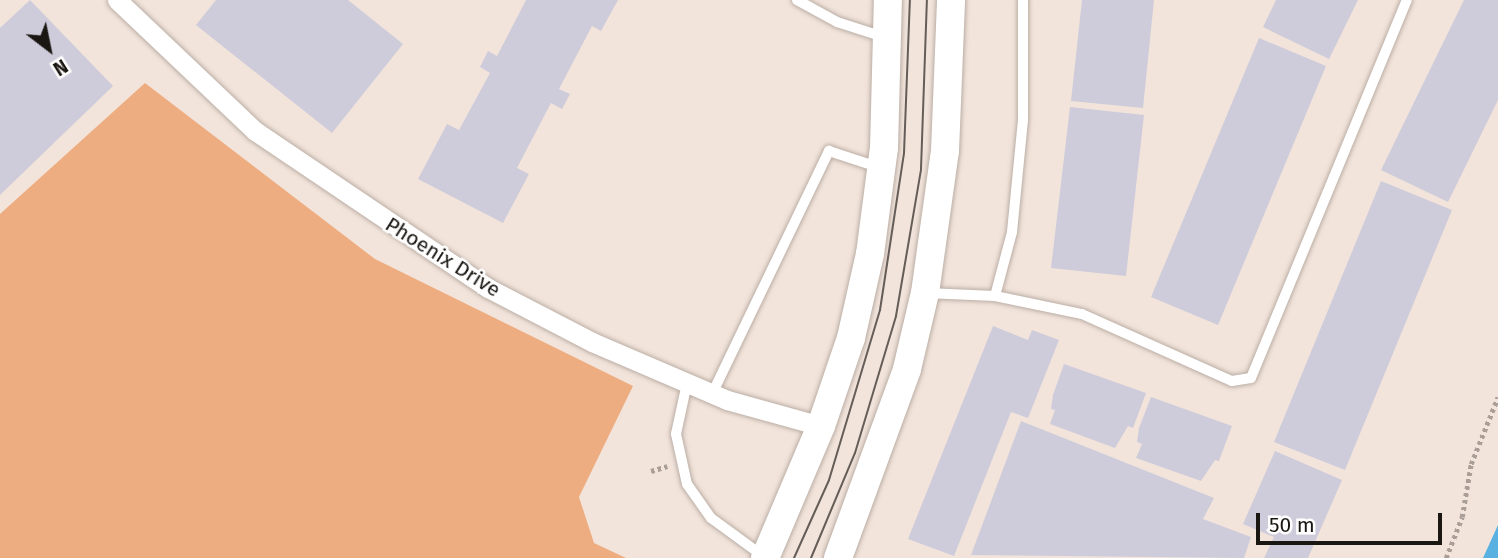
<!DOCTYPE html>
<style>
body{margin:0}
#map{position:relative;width:1498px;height:558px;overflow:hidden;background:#f2e4db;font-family:"Fira Sans",sans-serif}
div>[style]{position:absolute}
.green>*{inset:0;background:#eead80}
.water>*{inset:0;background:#58b1e1}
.building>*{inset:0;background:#ceccda}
.path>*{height:4.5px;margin-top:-2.25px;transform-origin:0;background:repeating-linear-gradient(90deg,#aa9f98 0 3.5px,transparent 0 7px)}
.roads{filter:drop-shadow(0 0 2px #bbaea5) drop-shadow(0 0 2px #bbaea5)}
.service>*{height:10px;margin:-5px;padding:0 5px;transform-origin:5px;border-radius:5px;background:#fff}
.minor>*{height:19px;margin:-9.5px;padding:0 9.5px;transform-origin:9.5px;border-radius:9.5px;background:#fff}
.secondary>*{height:28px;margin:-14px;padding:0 14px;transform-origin:14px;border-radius:14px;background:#fff}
.tram>*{height:2px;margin:-1px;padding:0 1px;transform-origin:1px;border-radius:1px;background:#655d58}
span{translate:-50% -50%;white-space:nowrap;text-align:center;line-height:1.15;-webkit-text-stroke:5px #fff;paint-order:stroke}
.street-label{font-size:21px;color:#1a1612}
.north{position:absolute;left:14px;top:14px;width:70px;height:70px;-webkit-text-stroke:5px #fff;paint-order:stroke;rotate:148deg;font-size:19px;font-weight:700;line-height:28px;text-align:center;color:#1a1612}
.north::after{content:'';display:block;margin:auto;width:24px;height:32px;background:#1a1612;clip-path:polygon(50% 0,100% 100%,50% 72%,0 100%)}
.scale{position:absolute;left:1256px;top:513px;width:186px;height:32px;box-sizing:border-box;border:4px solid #1a1612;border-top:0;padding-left:9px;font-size:21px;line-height:24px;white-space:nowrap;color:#1a1612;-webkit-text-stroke:5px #fff;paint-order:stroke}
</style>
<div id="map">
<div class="green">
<i style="clip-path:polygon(145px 83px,375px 259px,633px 386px,579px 497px,594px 543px,626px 558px,0 558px,0 214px)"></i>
</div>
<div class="water">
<i style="clip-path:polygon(1498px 525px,1498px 558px,1483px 558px)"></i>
</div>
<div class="building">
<i style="clip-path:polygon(30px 0,113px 86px,0 195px,0 28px)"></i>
<i style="clip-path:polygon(216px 0,348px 0,403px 44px,332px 133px,196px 25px)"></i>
<i style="clip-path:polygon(526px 0,618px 0,601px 31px,592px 26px,559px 89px,570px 94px,562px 109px,551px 103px,517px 168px,529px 174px,503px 223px,418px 179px,447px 124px,459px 130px,490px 73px,480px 67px,488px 51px,497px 56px)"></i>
<i style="clip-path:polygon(1082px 0,1154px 0,1143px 108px,1071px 101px)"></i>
<i style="clip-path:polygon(1276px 0,1358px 0,1329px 59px,1263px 27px)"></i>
<i style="clip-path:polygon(1464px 0,1498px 0,1498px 100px,1448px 202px,1381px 170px)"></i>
<i style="clip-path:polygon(1259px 38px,1326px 66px,1218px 325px,1151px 297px)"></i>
<i style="clip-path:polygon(1070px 107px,1144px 115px,1126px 276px,1051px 268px)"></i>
<i style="clip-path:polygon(1381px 181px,1452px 210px,1345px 470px,1274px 442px)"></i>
<i style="clip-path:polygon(993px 326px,1028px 340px,1032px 330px,1059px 340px,1028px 418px,1011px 412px,954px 556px,908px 539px)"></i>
<i style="clip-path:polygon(1064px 364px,1146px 393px,1133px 428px,1128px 426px,1115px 448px,1050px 424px,1055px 410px,1051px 409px,1053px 395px)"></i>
<i style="clip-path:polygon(1151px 397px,1232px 426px,1219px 461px,1215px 460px,1201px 481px,1136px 458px,1142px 444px,1137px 442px,1139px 428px)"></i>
<i style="clip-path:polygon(1021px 421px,1214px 498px,1203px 519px,1251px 537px,1244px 558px,971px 555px)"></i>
<i style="clip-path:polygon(1275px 451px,1342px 480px,1308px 558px,1264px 558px,1274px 537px,1243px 524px)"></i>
</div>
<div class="path">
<i style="left:651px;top:471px;width:17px;rotate:-17deg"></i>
<i style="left:1446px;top:558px;width:44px;rotate:-68.7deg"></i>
<i style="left:1462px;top:517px;width:54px;rotate:-80.4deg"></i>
<i style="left:1471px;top:464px;width:72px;rotate:-68.1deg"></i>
</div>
<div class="roads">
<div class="service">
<i style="left:797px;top:0;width:46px;rotate:28.8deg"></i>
<i style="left:837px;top:22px;width:49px;rotate:17.7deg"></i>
<i style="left:926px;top:293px;width:69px;rotate:2.5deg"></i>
<i style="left:995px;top:296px;width:89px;rotate:11.7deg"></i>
<i style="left:1082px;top:314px;width:164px;rotate:24.1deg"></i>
<i style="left:1232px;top:381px;width:19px;rotate:-9deg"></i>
<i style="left:1251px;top:378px;width:409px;rotate:-67.6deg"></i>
<i style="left:995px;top:296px;width:66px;rotate:-75.1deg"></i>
<i style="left:1012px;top:232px;width:113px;rotate:-84.4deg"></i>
<i style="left:1023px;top:120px;width:120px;rotate:-90deg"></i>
<i style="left:687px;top:383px;width:52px;rotate:102.2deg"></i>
<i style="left:676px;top:434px;width:51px;rotate:77.6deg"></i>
<i style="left:687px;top:484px;width:42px;rotate:54.8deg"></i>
<i style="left:711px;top:518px;width:64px;rotate:36.2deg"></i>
<i style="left:712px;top:394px;width:270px;rotate:-64.3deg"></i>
<i style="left:829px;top:151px;width:52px;rotate:18.1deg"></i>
</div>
<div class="minor">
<i style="left:117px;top:0;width:190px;rotate:43.5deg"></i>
<i style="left:255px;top:131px;width:281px;rotate:34deg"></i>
<i style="left:488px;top:288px;width:117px;rotate:27.4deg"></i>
<i style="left:592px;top:342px;width:147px;rotate:23.2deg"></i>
<i style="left:727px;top:400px;width:98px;rotate:15.5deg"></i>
</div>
<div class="secondary">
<i style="left:765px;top:558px;width:143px;rotate:-67deg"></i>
<i style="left:821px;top:426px;width:93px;rotate:-71.2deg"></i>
<i style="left:851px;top:338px;width:86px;rotate:-77.3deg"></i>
<i style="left:870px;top:254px;width:107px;rotate:-82.5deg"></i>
<i style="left:884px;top:148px;width:148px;rotate:-88.5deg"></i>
<i style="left:838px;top:558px;width:201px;rotate:-69.9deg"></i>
<i style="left:907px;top:369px;width:78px;rotate:-76.7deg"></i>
<i style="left:925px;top:293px;width:143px;rotate:-82deg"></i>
<i style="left:945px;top:151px;width:151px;rotate:-87.7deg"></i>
</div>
</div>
<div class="tram">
<i style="left:794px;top:558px;width:85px;rotate:-65.8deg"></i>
<i style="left:829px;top:480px;width:177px;rotate:-73.3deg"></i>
<i style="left:880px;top:310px;width:159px;rotate:-81.3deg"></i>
<i style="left:904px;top:153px;width:153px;rotate:-87.8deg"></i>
<i style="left:811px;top:558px;width:114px;rotate:-67.3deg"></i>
<i style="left:855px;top:453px;width:143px;rotate:-73.3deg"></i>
<i style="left:896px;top:316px;width:149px;rotate:-80.3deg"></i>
<i style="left:921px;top:169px;width:169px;rotate:-88deg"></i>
</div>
<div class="street-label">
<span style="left:443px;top:257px;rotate:32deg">Phoenix Drive</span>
</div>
<div class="north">N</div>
<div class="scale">50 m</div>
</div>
